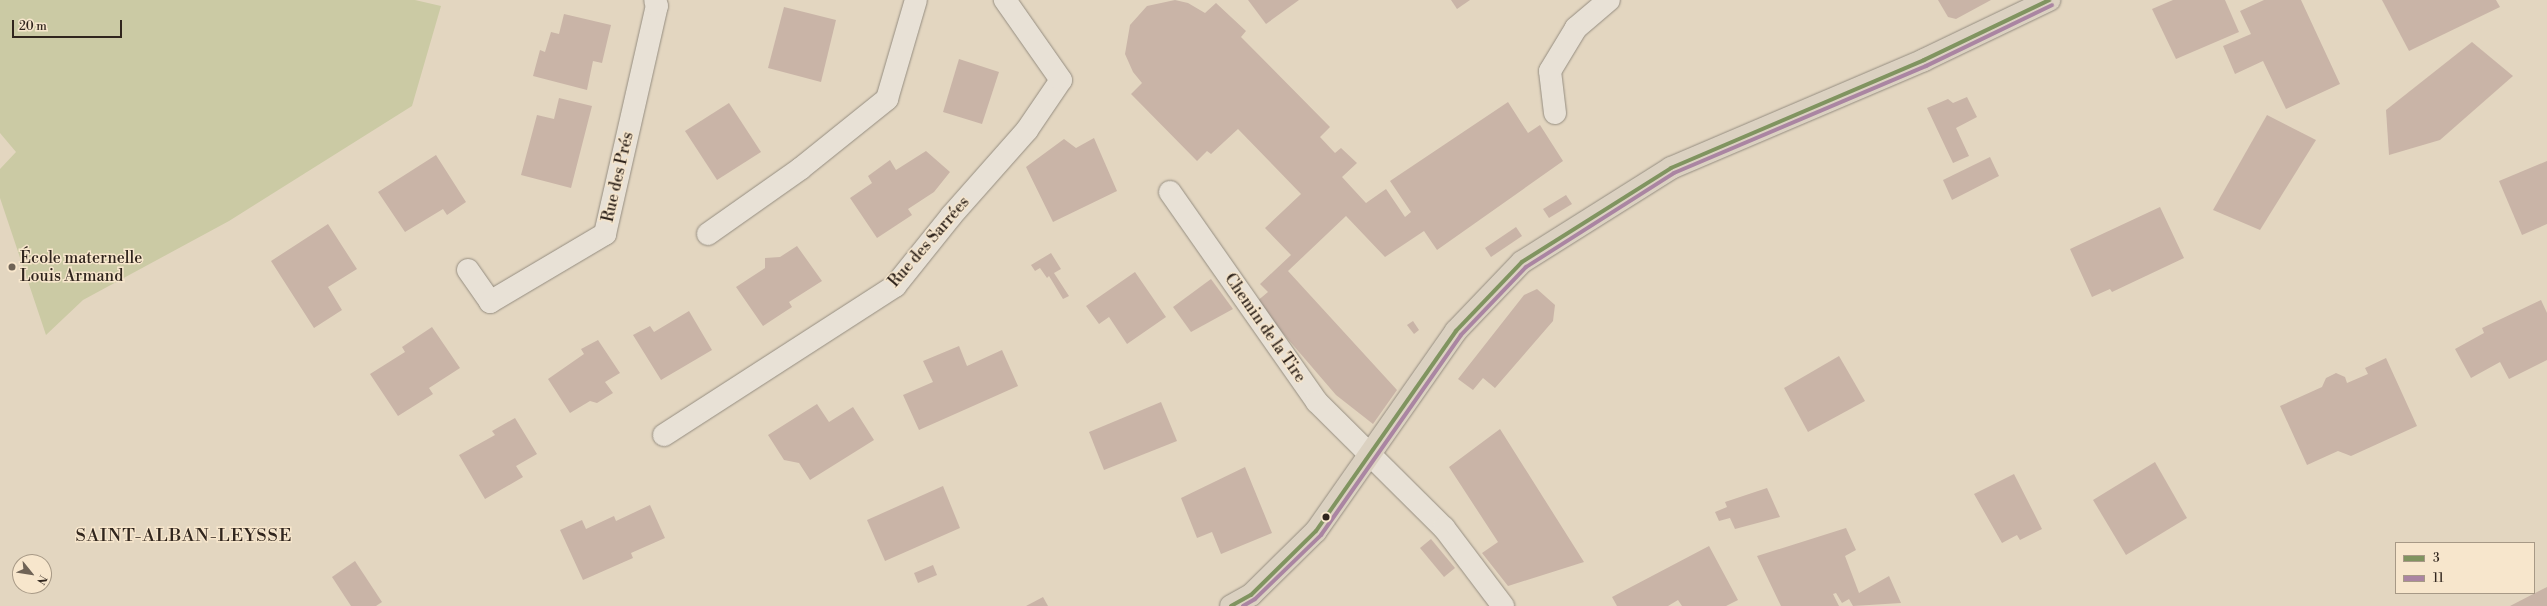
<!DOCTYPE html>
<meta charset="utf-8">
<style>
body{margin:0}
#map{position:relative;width:2547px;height:606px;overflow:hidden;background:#e3d6c0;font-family:"Libre Bodoni",serif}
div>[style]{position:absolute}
.green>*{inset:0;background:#cbcaa4}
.building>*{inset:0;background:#c9b4a7}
.roads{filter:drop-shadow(0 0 1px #958d80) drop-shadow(0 0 1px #958d80)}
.minor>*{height:22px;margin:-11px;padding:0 11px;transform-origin:11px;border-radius:11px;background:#e8e1d6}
.major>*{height:22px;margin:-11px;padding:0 11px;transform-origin:11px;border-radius:11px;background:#dbd1c1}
.bus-1>*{height:4px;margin:-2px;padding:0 2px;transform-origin:2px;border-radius:2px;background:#809460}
.bus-2>*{height:4px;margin:-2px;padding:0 2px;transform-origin:2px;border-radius:2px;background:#aa85a2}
.dots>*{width:11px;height:11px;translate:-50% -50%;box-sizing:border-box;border:2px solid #f7e6cc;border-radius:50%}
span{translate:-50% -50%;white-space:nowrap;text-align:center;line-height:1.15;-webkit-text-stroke:3px #f7e6cc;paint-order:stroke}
.street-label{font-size:16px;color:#30251d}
.poi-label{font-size:16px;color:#30251d}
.left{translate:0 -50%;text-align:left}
.quarter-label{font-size:18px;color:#30251d;letter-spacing:1px}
.legend{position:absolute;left:2395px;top:542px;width:140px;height:52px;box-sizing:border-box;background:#f7e6cc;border:1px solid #a79986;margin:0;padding:5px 7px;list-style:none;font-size:12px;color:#30251d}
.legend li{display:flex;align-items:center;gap:8px;height:20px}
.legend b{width:20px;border:1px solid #a79986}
.north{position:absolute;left:12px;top:554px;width:40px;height:40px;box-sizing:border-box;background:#f7e6cc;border:1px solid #a79986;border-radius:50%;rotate:120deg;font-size:11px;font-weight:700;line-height:16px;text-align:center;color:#30251d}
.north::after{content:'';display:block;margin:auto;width:14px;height:18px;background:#6f6356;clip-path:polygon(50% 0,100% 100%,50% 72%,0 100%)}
.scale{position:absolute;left:12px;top:20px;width:110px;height:18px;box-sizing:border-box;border:2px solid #30251d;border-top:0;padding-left:5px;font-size:12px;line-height:14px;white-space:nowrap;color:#30251d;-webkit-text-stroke:3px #f7e6cc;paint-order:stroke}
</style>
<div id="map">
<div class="green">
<i style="clip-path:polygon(0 0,415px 0,441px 6px,412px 106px,229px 221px,83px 300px,46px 335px,0 198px,0 169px,16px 152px,0 133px)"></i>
</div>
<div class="building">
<i style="clip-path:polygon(1175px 0,1188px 3px,1205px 13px,1216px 3px,1246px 31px,1241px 37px,1330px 127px,1320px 137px,1335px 153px,1341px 148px,1357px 163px,1342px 177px,1366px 203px,1386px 189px,1405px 217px,1411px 212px,1390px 181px,1508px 102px,1528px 133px,1540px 125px,1563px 161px,1437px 250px,1424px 231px,1385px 257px,1346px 216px,1288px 271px,1397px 390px,1373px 424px,1336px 395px,1256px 302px,1268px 292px,1260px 284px,1291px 255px,1265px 228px,1301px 194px,1238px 129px,1211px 154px,1207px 151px,1197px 161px,1131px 94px,1142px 83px,1133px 72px,1125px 54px,1130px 25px,1147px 6px)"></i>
<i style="clip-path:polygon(1248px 0,1299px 0,1266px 24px)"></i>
<i style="clip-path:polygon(1451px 0,1470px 0,1457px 9px)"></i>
<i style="clip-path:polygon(1938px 0,1991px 0,1956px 19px,1948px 17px)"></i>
<i style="clip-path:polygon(2173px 0,2225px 0,2239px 32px,2176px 59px,2152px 9px)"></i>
<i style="clip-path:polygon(2264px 0,2301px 0,2340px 84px,2286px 109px,2263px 61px,2235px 74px,2223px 46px,2251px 34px,2240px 11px)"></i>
<i style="clip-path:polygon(2382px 0,2496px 0,2500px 7px,2409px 51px)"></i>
<i style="clip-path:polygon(784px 7px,836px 20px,821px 82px,768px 68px)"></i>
<i style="clip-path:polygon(564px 14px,611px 25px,602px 63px,593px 61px,587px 90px,533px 76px,540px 50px,545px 52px,551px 32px,559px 34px)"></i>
<i style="clip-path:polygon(2472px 42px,2513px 76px,2440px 140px,2389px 155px,2386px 110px)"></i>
<i style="clip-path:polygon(959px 59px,999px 72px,982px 124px,943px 112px)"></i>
<i style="clip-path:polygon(1967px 97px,1977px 117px,1956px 128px,1969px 156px,1953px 163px,1927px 108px,1948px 99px,1953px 103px)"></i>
<i style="clip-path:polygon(559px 98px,592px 106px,571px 188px,521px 175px,537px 115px,554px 119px)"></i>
<i style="clip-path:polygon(729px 103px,761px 152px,717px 180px,685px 131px)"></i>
<i style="clip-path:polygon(2267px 115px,2316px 140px,2260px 230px,2213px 210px)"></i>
<i style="clip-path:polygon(1094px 138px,1117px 191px,1053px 222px,1026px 167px,1064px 139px,1076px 148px)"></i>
<i style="clip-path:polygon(926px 151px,950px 172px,934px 192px,908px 209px,912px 215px,877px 238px,850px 198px,872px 183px,868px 176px,890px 160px,896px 170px)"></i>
<i style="clip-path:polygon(436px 155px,466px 202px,447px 215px,443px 209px,405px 232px,378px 192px)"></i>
<i style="clip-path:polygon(1990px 157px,1999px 176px,1952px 200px,1943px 180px)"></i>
<i style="clip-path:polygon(2547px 161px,2547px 224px,2522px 235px,2499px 181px)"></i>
<i style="clip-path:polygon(1566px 195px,1572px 204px,1549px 218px,1543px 209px)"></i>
<i style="clip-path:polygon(2160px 207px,2184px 258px,2112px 292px,2110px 289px,2092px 297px,2070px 249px)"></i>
<i style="clip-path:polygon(328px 224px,357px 269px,328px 287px,342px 310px,314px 328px,271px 261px)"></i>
<i style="clip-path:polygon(1516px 227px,1522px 236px,1491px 257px,1485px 248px)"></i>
<i style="clip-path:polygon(797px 246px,822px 281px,789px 302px,792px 307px,763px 326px,736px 287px,765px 268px,765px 258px,780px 257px)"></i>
<i style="clip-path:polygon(1051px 253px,1061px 269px,1054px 273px,1069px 296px,1063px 299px,1049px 276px,1047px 278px,1040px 268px,1035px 271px,1031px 265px)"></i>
<i style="clip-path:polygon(1135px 272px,1166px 317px,1127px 344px,1109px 317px,1099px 324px,1086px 306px)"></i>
<i style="clip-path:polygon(1211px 279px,1233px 309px,1191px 332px,1173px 307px)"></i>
<i style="clip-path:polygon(1537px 289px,1555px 305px,1553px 321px,1495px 388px,1483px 378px,1473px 390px,1458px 379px,1524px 295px)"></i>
<i style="clip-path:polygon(2541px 300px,2547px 313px,2547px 360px,2509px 379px,2500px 362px,2471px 378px,2455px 349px,2484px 333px,2482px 328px)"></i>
<i style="clip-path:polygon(689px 311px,712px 350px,661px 380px,633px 335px,650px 326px,654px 332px)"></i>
<i style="clip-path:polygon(1413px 321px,1419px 330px,1414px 334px,1407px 325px)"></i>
<i style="clip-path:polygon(432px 327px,460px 368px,429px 388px,433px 394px,398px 416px,370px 374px,405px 352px,402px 347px)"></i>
<i style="clip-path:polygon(598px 340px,620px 373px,605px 382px,613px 393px,597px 403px,590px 401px,570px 413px,548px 379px,584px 354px,581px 349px)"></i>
<i style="clip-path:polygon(959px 346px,967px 366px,1002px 350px,1018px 386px,919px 430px,903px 395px,933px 382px,923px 361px)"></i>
<i style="clip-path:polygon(1839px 356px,1865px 401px,1808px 432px,1784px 388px)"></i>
<i style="clip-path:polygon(2386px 358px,2417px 426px,2351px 456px,2338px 451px,2307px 465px,2280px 406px,2322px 387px,2326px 378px,2336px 373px,2345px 377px,2347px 383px,2368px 374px,2365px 368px)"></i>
<i style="clip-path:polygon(1161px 402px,1177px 441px,1104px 470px,1089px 432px)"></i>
<i style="clip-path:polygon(817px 404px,829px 422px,853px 407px,874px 440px,810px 480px,799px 463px,784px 460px,768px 435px)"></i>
<i style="clip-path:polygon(515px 418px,537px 454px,516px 466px,523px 477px,485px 499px,459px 455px,495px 435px,492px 431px)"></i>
<i style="clip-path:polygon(1500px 429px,1584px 562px,1508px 586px,1482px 553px,1498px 542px,1449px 467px)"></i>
<i style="clip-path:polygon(2155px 462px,2187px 518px,2126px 555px,2093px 500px)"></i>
<i style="clip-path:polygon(1245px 467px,1272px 533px,1221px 554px,1212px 532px,1197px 538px,1181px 498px)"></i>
<i style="clip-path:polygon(2014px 474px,2042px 529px,2020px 540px,2017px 535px,2002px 543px,1974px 494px)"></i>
<i style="clip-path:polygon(943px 486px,960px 528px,885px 561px,867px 520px)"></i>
<i style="clip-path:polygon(1767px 488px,1780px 517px,1735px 529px,1730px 518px,1719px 521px,1715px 512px,1727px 507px,1725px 502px)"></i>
<i style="clip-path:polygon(650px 505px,665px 538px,631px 553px,633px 558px,583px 580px,560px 530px,582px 520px,586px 529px,614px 516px,616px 521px)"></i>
<i style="clip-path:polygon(1846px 528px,1856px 550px,1845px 556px,1859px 593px,1889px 576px,1901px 603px,1853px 606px,1849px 599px,1842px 603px,1836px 593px,1833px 594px,1839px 606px,1781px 606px,1757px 556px)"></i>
<i style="clip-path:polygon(1431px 539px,1455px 568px,1444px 577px,1420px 548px)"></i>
<i style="clip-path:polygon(1709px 546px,1738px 600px,1726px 606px,1682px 606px,1678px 600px,1668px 606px,1617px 606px,1612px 597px)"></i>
<i style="clip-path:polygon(355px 561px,382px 602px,376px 606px,351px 606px,332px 577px)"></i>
<i style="clip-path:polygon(933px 565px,937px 575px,918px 583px,914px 573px)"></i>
<i style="clip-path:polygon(2547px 587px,2547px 606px,2510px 606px)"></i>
<i style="clip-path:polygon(1043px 597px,1048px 606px,1026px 606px)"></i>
</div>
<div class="roads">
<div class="minor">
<i style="left:1555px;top:113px;width:42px;rotate:-96.8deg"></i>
<i style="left:1550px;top:71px;width:50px;rotate:-58.8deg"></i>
<i style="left:1576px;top:28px;width:43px;rotate:-40.3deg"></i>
<i style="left:1170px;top:192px;width:256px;rotate:55deg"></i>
<i style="left:1317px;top:402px;width:179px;rotate:44.8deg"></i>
<i style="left:1444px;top:528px;width:98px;rotate:52.9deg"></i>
<i style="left:708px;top:234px;width:113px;rotate:-35.2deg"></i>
<i style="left:800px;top:169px;width:112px;rotate:-38.8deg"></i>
<i style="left:887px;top:99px;width:103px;rotate:-73.7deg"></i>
<i style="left:468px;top:270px;width:39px;rotate:55deg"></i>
<i style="left:490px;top:302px;width:134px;rotate:-30.6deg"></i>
<i style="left:605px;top:234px;width:234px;rotate:-77.2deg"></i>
<i style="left:657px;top:6px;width:6px;rotate:-108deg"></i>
<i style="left:664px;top:435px;width:275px;rotate:-32.8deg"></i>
<i style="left:895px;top:286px;width:90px;rotate:-51.3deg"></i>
<i style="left:951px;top:216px;width:115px;rotate:-48.5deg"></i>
<i style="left:1027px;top:130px;width:60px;rotate:-55.8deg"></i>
<i style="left:1061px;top:80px;width:98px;rotate:-125deg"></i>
</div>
<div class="major">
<i style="left:1231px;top:606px;width:23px;rotate:-29deg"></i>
<i style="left:1251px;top:595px;width:91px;rotate:-44.6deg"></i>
<i style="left:1316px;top:531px;width:244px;rotate:-55deg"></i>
<i style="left:1456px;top:331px;width:95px;rotate:-46.3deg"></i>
<i style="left:1522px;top:262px;width:176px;rotate:-32.2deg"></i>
<i style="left:1671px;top:168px;width:275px;rotate:-23.1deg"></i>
<i style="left:1924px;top:60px;width:139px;rotate:-25.6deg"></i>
</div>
</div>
<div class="bus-1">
<i style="left:1231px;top:606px;width:23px;rotate:-29deg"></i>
<i style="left:1251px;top:595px;width:91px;rotate:-44.6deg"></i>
<i style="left:1316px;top:531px;width:244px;rotate:-55deg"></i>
<i style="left:1456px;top:331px;width:95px;rotate:-46.3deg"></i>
<i style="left:1522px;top:262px;width:176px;rotate:-32.2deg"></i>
<i style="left:1671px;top:168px;width:275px;rotate:-23.1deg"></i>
<i style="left:1924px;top:60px;width:139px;rotate:-25.6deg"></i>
</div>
<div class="bus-2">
<i style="left:1243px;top:606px;width:14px;rotate:-30deg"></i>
<i style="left:1255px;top:599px;width:92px;rotate:-44.1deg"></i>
<i style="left:1321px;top:535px;width:244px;rotate:-55deg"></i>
<i style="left:1461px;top:335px;width:94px;rotate:-46.3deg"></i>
<i style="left:1526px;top:267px;width:175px;rotate:-32.4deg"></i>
<i style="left:1674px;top:173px;width:274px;rotate:-23deg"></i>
<i style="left:1926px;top:66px;width:140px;rotate:-25.8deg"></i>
</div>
<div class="dots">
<i style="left:12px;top:267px;background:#6f6356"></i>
<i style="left:1326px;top:517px;background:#30251d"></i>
</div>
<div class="street-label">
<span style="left:618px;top:177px;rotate:-77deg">Rue des Prés</span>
<span style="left:929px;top:242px;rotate:-49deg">Rue des Sarrées</span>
<span style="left:1265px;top:328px;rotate:55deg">Chemin de la Tire</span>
</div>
<div class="poi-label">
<span class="left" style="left:20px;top:267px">École maternelle<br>Louis Armand</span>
</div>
<div class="quarter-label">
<span style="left:184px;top:536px">SAINT-ALBAN-LEYSSE</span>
</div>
<ul class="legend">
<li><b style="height:5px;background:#809460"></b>3</li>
<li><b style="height:5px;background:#aa85a2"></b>11</li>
</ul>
<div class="north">N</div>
<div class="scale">20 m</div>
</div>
